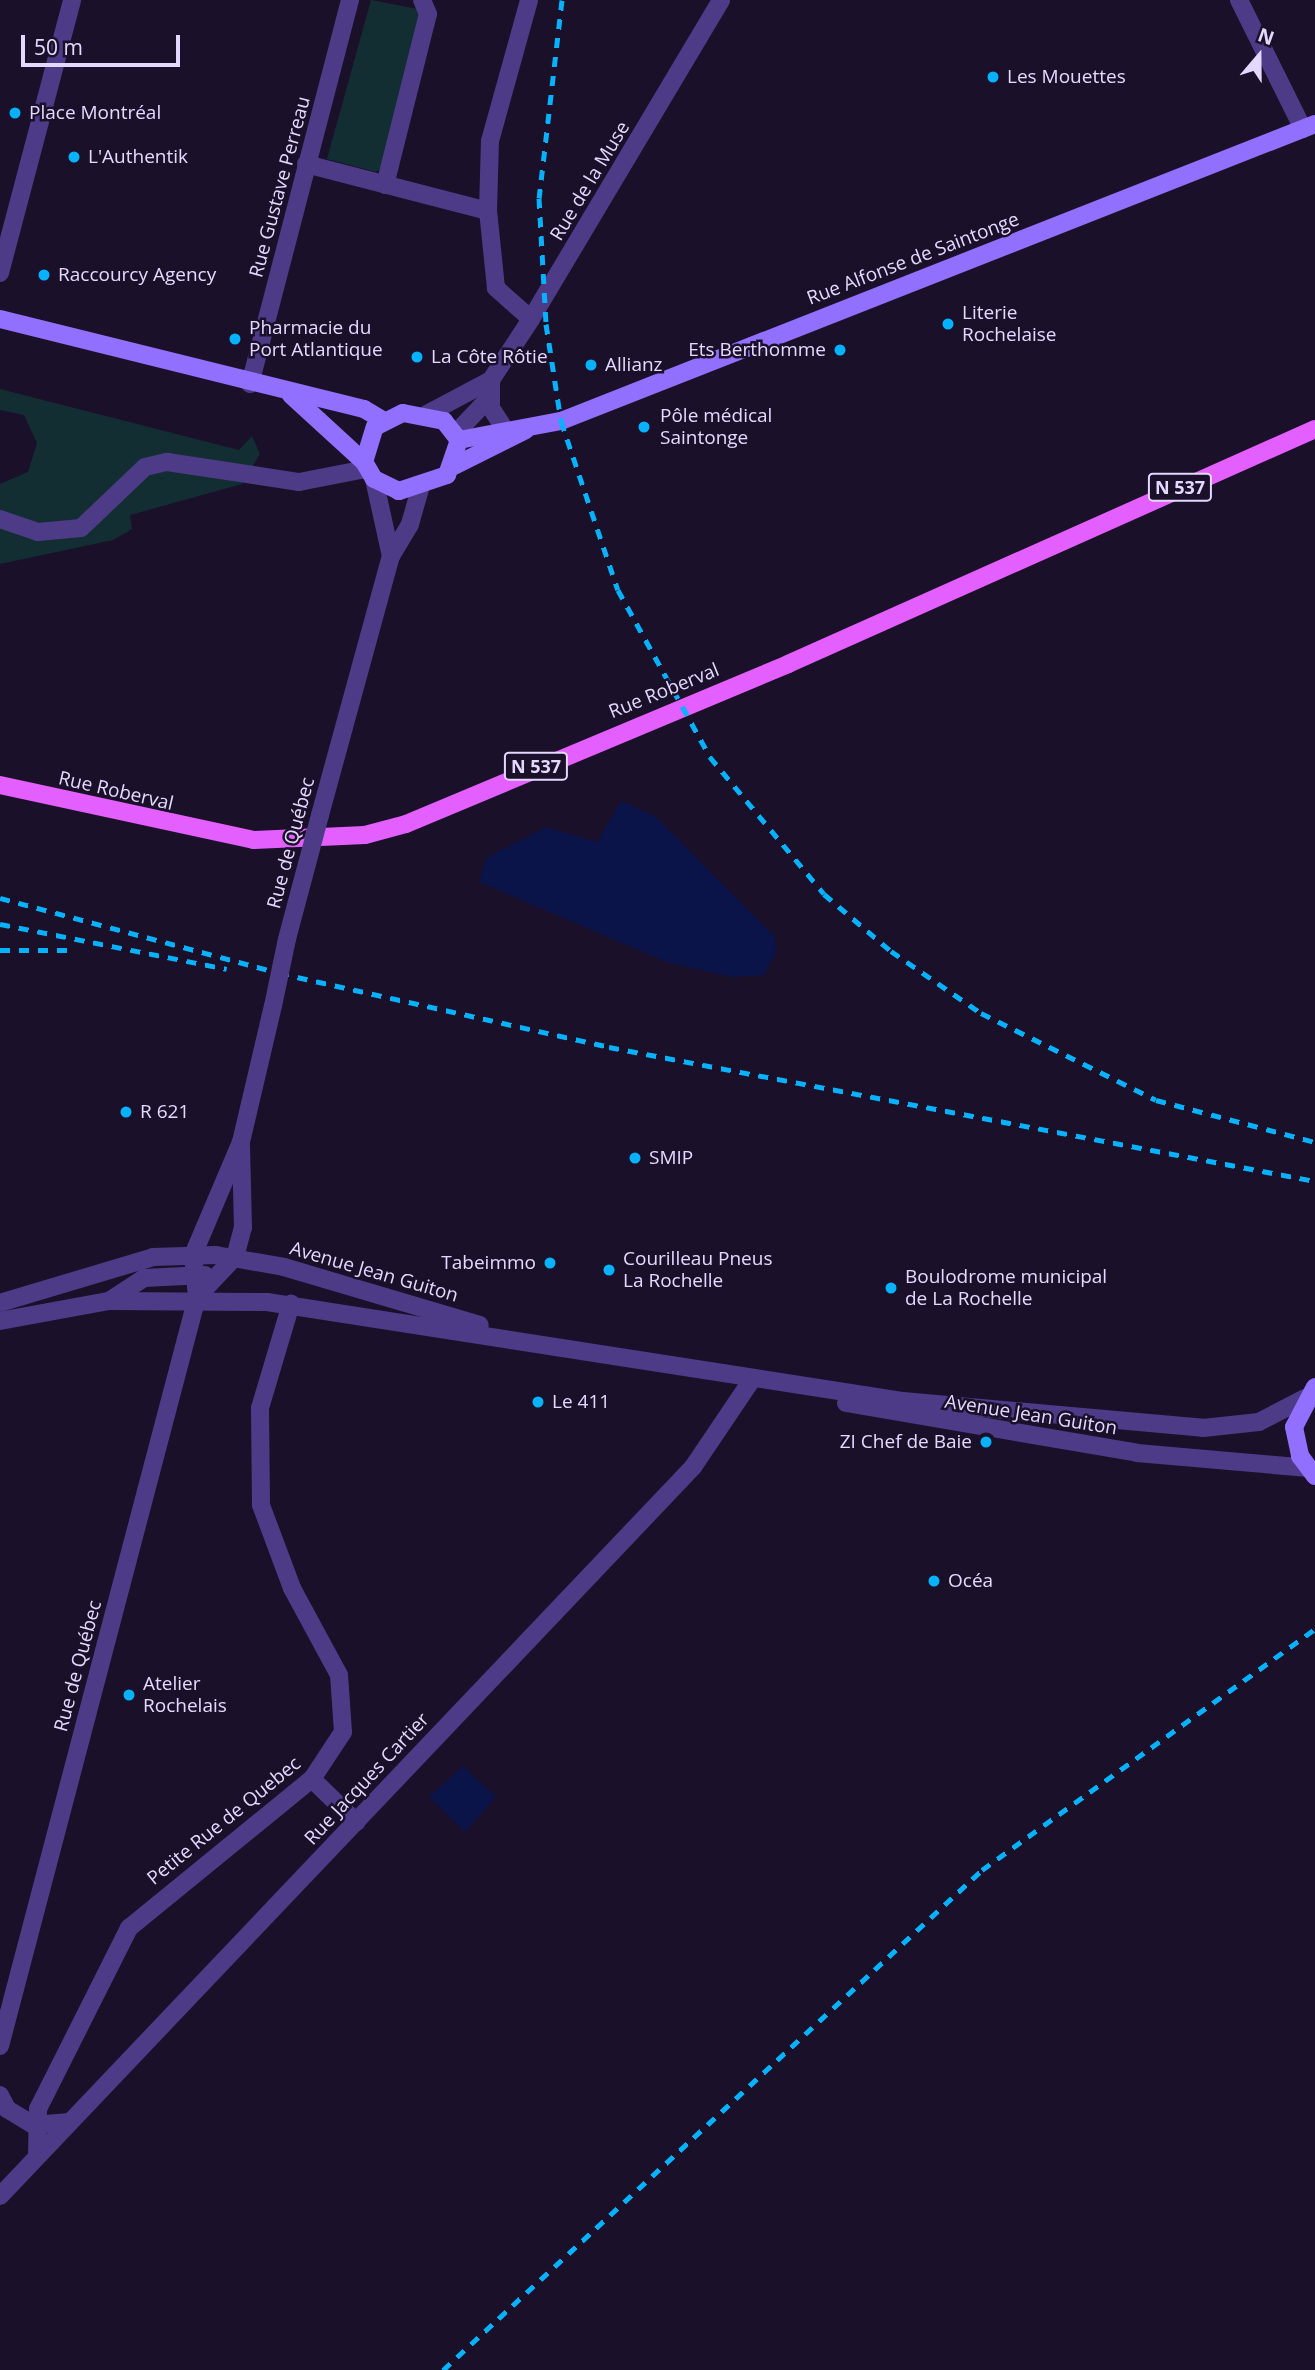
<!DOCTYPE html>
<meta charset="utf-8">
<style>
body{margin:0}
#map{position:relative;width:1315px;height:2370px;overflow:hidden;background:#1a1029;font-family:"Open Sans",sans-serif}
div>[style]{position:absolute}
.green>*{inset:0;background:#132e33}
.water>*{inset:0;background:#0a1448}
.minor>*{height:18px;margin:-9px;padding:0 9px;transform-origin:9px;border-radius:9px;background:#4e3b88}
.tertiary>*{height:18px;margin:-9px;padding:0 9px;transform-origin:9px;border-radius:9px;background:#4e3b88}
.secondary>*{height:18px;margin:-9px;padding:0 9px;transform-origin:9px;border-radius:9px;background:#916fff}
.primary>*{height:18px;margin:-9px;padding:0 9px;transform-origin:9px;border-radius:9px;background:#e45fff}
.rail>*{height:5px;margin-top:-2.5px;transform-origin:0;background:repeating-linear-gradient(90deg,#04b2ff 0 10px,transparent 0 19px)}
.tertiary-bridge>*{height:18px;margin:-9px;padding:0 9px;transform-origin:9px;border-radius:9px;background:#4e3b88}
.dots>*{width:19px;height:19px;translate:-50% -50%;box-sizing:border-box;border:4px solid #1a1029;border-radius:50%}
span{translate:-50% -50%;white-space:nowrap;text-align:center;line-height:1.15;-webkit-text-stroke:5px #1a1029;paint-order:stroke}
.shield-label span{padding:2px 5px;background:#1a1029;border:2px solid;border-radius:5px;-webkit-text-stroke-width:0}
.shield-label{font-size:18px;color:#e5d8ff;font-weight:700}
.poi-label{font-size:19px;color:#e5d8ff}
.left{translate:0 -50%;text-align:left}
.right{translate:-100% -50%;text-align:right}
.street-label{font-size:19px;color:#e5d8ff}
.north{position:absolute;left:1224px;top:21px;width:70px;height:70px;-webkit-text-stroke:5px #1a1029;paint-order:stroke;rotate:20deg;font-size:19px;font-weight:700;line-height:28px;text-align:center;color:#e5d8ff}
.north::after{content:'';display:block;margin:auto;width:24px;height:32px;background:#e5d8ff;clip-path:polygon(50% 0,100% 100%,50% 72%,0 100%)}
.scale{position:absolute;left:21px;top:35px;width:159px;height:32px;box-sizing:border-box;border:4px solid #e5d8ff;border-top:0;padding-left:9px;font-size:21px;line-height:24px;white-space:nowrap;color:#e5d8ff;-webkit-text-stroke:5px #1a1029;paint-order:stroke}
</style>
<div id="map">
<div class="green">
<i style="clip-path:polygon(371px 0,418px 9px,422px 16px,383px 167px,376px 172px,327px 159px)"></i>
<i style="clip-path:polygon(0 389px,239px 450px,252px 436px,260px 454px,242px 484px,130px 515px,132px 529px,113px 540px,0 564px,0 484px,28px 472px,37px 443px,24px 415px,0 410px)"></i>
</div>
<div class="water">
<i style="clip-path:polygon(621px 801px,655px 816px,775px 937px,776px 952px,764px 975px,733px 977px,669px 963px,479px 882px,486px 858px,546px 827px,597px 842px)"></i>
<i style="clip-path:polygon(463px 1766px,496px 1797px,465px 1832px,429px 1797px)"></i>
</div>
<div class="minor">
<i style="left:1239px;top:0;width:144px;rotate:63.6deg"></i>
<i style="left:306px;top:164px;width:188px;rotate:14.5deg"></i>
<i style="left:385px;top:185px;width:176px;rotate:-75.9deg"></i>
<i style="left:428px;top:14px;width:15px;rotate:-113deg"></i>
<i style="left:0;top:273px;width:282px;rotate:-75.2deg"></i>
<i style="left:531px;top:319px;width:371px;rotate:-59.2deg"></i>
<i style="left:250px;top:384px;width:397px;rotate:-75.4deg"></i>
<i style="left:312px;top:1779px;width:62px;rotate:44.3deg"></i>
<i style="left:37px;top:2156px;width:47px;rotate:-88.8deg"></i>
<i style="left:38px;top:2109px;width:203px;rotate:-63.3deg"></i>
<i style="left:129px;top:1928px;width:236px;rotate:-39.2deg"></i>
<i style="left:312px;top:1779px;width:56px;rotate:-56.6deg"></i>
<i style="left:343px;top:1732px;width:57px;rotate:-94deg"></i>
<i style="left:339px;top:1675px;width:99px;rotate:-118.4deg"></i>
<i style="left:292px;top:1588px;width:89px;rotate:-110.5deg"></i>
<i style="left:261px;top:1505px;width:97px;rotate:-90.6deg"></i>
<i style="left:260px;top:1408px;width:109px;rotate:-73.4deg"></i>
</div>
<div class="tertiary">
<i style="left:491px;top:380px;width:28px;rotate:90deg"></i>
<i style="left:491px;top:408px;width:27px;rotate:57deg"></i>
<i style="left:427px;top:414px;width:72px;rotate:-28deg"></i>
<i style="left:491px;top:380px;width:73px;rotate:-56.7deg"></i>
<i style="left:531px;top:319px;width:47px;rotate:-138.5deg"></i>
<i style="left:496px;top:288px;width:77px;rotate:-95.9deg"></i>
<i style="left:488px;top:211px;width:70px;rotate:-88.4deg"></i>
<i style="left:490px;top:141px;width:146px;rotate:-74.5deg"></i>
<i style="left:456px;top:433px;width:50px;rotate:-46.6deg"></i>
<i style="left:374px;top:479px;width:79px;rotate:77.6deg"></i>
<i style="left:0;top:519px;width:40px;rotate:18.9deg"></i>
<i style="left:38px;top:532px;width:43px;rotate:-5.3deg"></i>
<i style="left:81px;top:528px;width:88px;rotate:-43.6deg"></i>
<i style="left:145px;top:467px;width:23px;rotate:-13deg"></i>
<i style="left:167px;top:462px;width:134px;rotate:8.6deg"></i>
<i style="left:299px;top:482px;width:68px;rotate:-11deg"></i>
<i style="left:320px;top:815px;width:269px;rotate:-74.7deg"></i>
<i style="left:391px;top:556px;width:37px;rotate:-59deg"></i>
<i style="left:410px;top:524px;width:40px;rotate:-74deg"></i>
<i style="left:287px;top:939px;width:78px;rotate:-75.1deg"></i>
<i style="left:197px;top:1297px;width:55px;rotate:-46.5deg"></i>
<i style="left:235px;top:1257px;width:30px;rotate:-75deg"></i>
<i style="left:243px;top:1228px;width:83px;rotate:-91.4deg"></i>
<i style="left:109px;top:1301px;width:42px;rotate:-33.3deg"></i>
<i style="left:144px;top:1278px;width:61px;rotate:-2.8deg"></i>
<i style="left:0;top:1303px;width:160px;rotate:-16.7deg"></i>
<i style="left:153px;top:1257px;width:63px;rotate:-1.8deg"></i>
<i style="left:216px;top:1255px;width:69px;rotate:10deg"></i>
<i style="left:284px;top:1267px;width:204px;rotate:16.5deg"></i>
<i style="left:0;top:1321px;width:111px;rotate:-10.4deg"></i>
<i style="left:109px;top:1301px;width:158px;rotate:0.4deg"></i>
<i style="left:267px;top:1302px;width:644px;rotate:8.85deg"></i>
<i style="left:903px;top:1401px;width:301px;rotate:5.1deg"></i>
<i style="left:1203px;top:1428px;width:56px;rotate:-6.1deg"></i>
<i style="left:1259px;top:1422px;width:52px;rotate:-27.6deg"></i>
<i style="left:846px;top:1403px;width:295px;rotate:9.7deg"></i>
<i style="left:1137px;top:1453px;width:172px;rotate:5deg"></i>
<i style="left:0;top:2046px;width:774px;rotate:-75.26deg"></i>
<i style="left:197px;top:1297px;width:42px;rotate:-95.4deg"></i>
<i style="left:193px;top:1255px;width:123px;rotate:-67deg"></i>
<i style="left:241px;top:1142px;width:140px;rotate:-76.8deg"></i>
<i style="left:0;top:2095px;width:16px;rotate:63deg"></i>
<i style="left:7px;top:2109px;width:31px;rotate:31deg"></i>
<i style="left:34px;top:2125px;width:36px;rotate:-5deg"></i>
<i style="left:0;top:2196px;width:1006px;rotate:-46.45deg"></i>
<i style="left:693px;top:1467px;width:104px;rotate:-56deg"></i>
</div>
<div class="secondary">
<i style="left:0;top:319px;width:375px;rotate:13.9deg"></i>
<i style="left:364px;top:409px;width:21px;rotate:31deg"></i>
<i style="left:291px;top:395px;width:99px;rotate:42.5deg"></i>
<i style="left:403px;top:413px;width:42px;rotate:11deg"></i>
<i style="left:444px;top:421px;width:24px;rotate:52deg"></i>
<i style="left:459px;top:440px;width:37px;rotate:109deg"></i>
<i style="left:447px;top:475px;width:51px;rotate:161.6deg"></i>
<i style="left:399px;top:491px;width:28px;rotate:-154deg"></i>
<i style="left:374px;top:479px;width:20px;rotate:-120deg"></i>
<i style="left:364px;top:462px;width:37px;rotate:-73deg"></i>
<i style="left:375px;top:427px;width:31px;rotate:-27deg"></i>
<i style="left:459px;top:440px;width:104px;rotate:-10.6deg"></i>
<i style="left:561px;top:421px;width:810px;rotate:-21.5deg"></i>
<i style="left:454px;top:466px;width:80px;rotate:-26.6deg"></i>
<i style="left:1315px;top:1387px;width:45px;rotate:117.7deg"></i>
<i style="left:1294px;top:1427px;width:30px;rotate:78deg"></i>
<i style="left:1300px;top:1456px;width:25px;rotate:53deg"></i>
</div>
<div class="primary">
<i style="left:0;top:785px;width:260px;rotate:12.2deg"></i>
<i style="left:254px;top:840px;width:111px;rotate:-2.6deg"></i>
<i style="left:365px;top:835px;width:42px;rotate:-15deg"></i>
<i style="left:406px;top:824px;width:414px;rotate:-22.7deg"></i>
<i style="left:788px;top:664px;width:577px;rotate:-24.03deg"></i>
</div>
<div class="rail">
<i style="left:562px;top:0;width:199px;rotate:96.6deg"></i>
<i style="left:539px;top:198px;width:126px;rotate:86.8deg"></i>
<i style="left:546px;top:324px;width:98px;rotate:81.2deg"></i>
<i style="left:561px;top:421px;width:178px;rotate:71.4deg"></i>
<i style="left:618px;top:590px;width:191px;rotate:61.1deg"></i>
<i style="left:710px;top:757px;width:178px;rotate:50.2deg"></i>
<i style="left:824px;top:894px;width:88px;rotate:40.4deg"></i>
<i style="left:891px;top:951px;width:109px;rotate:34.6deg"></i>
<i style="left:981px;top:1013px;width:195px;rotate:26.4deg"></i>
<i style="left:1156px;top:1100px;width:164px;rotate:14.8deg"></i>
<i style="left:0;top:898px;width:289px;rotate:15deg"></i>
<i style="left:279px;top:973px;width:338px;rotate:12.6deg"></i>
<i style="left:609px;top:1047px;width:719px;rotate:10.75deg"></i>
<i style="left:0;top:924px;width:231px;rotate:11.2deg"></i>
<i style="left:0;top:950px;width:73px"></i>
<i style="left:443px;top:2370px;width:735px;rotate:-42.85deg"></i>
<i style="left:982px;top:1870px;width:411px;rotate:-35.9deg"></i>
</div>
<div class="tertiary-bridge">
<i style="left:307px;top:864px;width:51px;rotate:-75.1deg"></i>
<i style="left:273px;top:1006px;width:68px;rotate:-78.2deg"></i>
</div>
<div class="dots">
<i style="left:993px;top:77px;background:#04b2ff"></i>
<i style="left:15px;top:113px;background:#04b2ff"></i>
<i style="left:74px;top:157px;background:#04b2ff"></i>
<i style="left:44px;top:275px;background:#04b2ff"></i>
<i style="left:948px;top:324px;background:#04b2ff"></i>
<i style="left:235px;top:339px;background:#04b2ff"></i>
<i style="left:840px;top:350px;background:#04b2ff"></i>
<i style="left:417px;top:357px;background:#04b2ff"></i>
<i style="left:591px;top:365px;background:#04b2ff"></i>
<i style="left:644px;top:427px;background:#04b2ff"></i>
<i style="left:126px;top:1112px;background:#04b2ff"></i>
<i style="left:635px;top:1158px;background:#04b2ff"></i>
<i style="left:550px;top:1263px;background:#04b2ff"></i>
<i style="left:609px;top:1270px;background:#04b2ff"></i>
<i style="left:891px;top:1288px;background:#04b2ff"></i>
<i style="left:538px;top:1402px;background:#04b2ff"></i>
<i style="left:986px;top:1442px;background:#04b2ff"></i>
<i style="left:934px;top:1581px;background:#04b2ff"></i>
<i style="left:129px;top:1695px;background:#04b2ff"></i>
</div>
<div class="shield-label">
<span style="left:1180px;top:487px">N 537</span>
<span style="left:536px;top:766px">N 537</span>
</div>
<div class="poi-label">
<span class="left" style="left:1007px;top:77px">Les Mouettes</span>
<span class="left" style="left:29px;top:113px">Place Montréal</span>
<span class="left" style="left:88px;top:157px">L'Authentik</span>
<span class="left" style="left:58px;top:275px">Raccourcy Agency</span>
<span class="left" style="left:962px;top:324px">Literie<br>Rochelaise</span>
<span class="left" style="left:249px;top:339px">Pharmacie du<br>Port Atlantique</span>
<span class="right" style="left:826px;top:350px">Ets Berthomme</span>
<span class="left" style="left:431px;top:357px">La Côte Rôtie</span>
<span class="left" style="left:605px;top:365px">Allianz</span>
<span class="left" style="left:660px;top:427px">Pôle médical<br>Saintonge</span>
<span class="left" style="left:140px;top:1112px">R 621</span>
<span class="left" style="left:649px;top:1158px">SMIP</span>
<span class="left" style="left:623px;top:1270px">Courilleau Pneus<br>La Rochelle</span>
<span class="right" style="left:536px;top:1263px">Tabeimmo</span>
<span class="left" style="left:905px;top:1288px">Boulodrome municipal<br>de La Rochelle</span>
<span class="left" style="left:552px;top:1402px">Le 411</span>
<span class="right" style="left:972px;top:1442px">ZI Chef de Baie</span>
<span class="left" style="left:948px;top:1581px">Océa</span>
<span class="left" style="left:143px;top:1695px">Atelier<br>Rochelais</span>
</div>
<div class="street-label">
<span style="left:590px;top:181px;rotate:-59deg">Rue de la Muse</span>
<span style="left:280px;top:187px;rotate:-75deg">Rue Gustave Perreau</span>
<span style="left:913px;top:259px;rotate:-21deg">Rue Alfonse de Saintonge</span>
<span style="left:664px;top:691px;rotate:-22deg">Rue Roberval</span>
<span style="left:116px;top:791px;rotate:13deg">Rue Roberval</span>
<span style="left:291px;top:843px;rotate:-75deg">Rue de Québec</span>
<span style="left:374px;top:1272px;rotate:16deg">Avenue Jean Guiton</span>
<span style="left:1031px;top:1415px;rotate:9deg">Avenue Jean Guiton</span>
<span style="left:78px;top:1666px;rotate:-75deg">Rue de Québec</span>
<span style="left:367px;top:1779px;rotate:-47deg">Rue Jacques Cartier</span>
<span style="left:224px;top:1821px;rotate:-39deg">Petite Rue de Quebec</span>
</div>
<div class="north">N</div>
<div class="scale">50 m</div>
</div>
